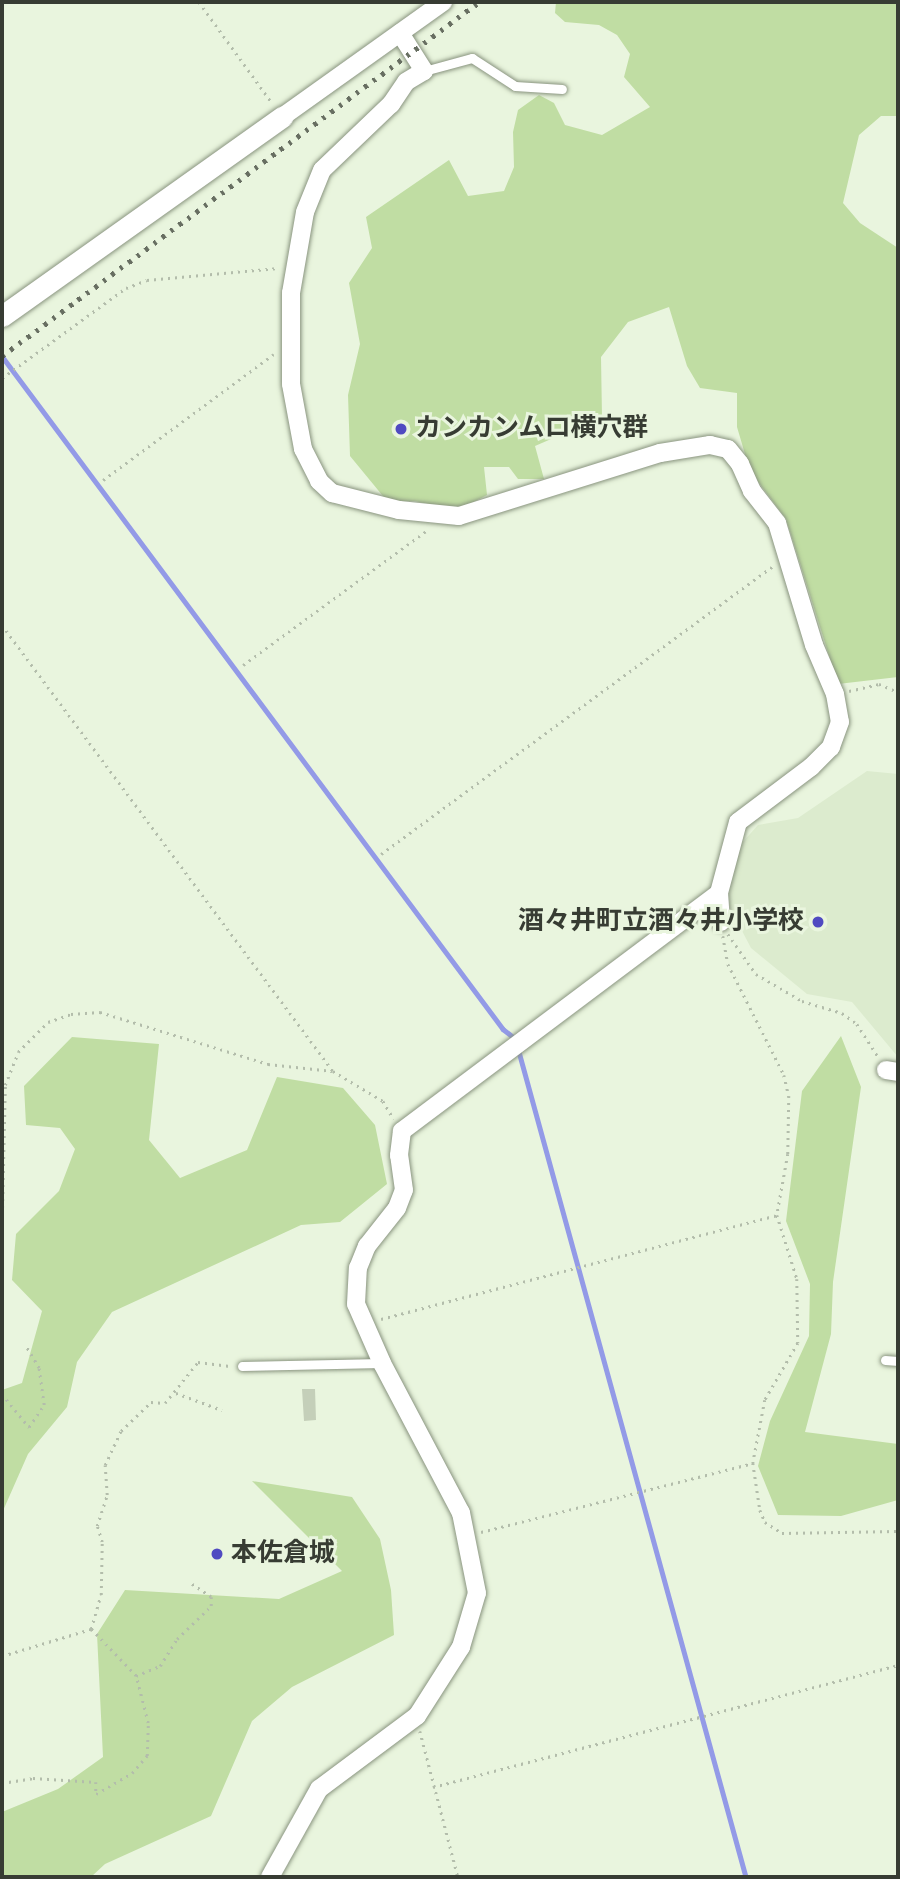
<!DOCTYPE html>
<meta charset="utf-8">
<style>
body{margin:0}
#map{position:relative;width:900px;height:1879px;overflow:hidden;background:#e9f5de;font-family:"Alegreya Sans","Noto Sans JP",sans-serif}
div>[style]{position:absolute}
.built>*{inset:0;background:#dcebce}
.green>*{inset:0;background:#c0dda3}
.stream>*{height:4.5px;margin:-2.25px;padding:0 2.25px;transform-origin:2.25px;border-radius:2.25px;background:#939ae7}
.building>*{inset:0;background:#c4cfb9}
.path>*{height:2.5px;margin-top:-1.25px;transform-origin:0;background:repeating-linear-gradient(90deg,#b3bdab 0 2px,transparent 0 7px)}
.roads{filter:drop-shadow(0 0 2px #89947f) drop-shadow(0 0 2px #89947f)}
.service>*{height:9px;margin:-4.5px;padding:0 4.5px;transform-origin:4.5px;border-radius:4.5px;background:#fff}
.minor>*{height:18px;margin:-9px;padding:0 9px;transform-origin:9px;border-radius:9px;background:#fff}
.tertiary>*{height:21px;margin:-10.5px;padding:0 10.5px;transform-origin:10.5px;border-radius:10.5px;background:#fff}
.rail>*{height:4.5px;margin-top:-2.25px;transform-origin:0;background:repeating-linear-gradient(90deg,#676e61 0 3.5px,transparent 0 10.5px)}
.dots>*{width:19px;height:19px;translate:-50% -50%;box-sizing:border-box;border:4px solid #e9f5de;border-radius:50%}
span{translate:-50% -50%;white-space:nowrap;text-align:center;line-height:1.15;-webkit-text-stroke:6px #e9f5de;paint-order:stroke}
.poi-label{font-size:26px;color:#373c33;font-weight:700}
.left{translate:0 -50%;text-align:left}
.right{translate:-100% -50%;text-align:right}
.frame{position:absolute;inset:0;border:4px solid #373c33;pointer-events:none}
</style>
<div id="map">
<div class="built">
<i style="clip-path:polygon(867px 771px,898px 774px,898px 1057px,852px 1002px,807px 994px,751px 948px,730px 908px,726px 886px,734px 852px,758px 825px,798px 818px)"></i>
</div>
<div class="green">
<i style="clip-path:polygon(556px 2px,896px 2px,898px 6px,898px 116px,881px 116px,859px 135px,843px 203px,860px 223px,898px 248px,898px 677px,838px 684px,786px 519px,750px 471px,737px 427px,737px 393px,700px 388px,687px 366px,669px 307px,628px 322px,601px 357px,602px 417px,535px 446px,544px 479px,518px 479px,509px 467px,484px 467px,487px 495px,466px 506px,448px 509px,415px 501px,387px 501px,350px 456px,348px 395px,360px 344px,349px 283px,372px 248px,366px 217px,449px 160px,468px 196px,504px 191px,514px 167px,513px 132px,518px 110px,539px 95px,554px 103px,565px 125px,602px 135px,650px 107px,624px 77px,630px 54px,617px 35px,599px 25px,565px 22px,555px 13px)"></i>
<i style="clip-path:polygon(841px 1036px,861px 1087px,833px 1282px,831px 1334px,805px 1432px,898px 1444px,898px 1500px,841px 1516px,778px 1515px,758px 1466px,770px 1421px,809px 1336px,810px 1284px,786px 1221px,802px 1091px)"></i>
<i style="clip-path:polygon(72px 1037px,159px 1044px,149px 1140px,180px 1178px,247px 1150px,277px 1077px,343px 1088px,375px 1125px,387px 1184px,340px 1222px,301px 1225px,112px 1312px,77px 1362px,67px 1407px,28px 1454px,2px 1513px,2px 1390px,22px 1383px,42px 1311px,12px 1280px,16px 1234px,59px 1191px,75px 1149px,60px 1128px,26px 1125px,24px 1086px)"></i>
<i style="clip-path:polygon(252px 1481px,352px 1497px,380px 1539px,391px 1590px,394px 1635px,292px 1687px,252px 1721px,211px 1816px,105px 1864px,91px 1877px,2px 1877px,2px 1812px,58px 1789px,103px 1757px,97px 1634px,125px 1590px,279px 1599px,342px 1571px)"></i>
</div>
<div class="stream">
<i style="left:2px;top:356px;width:839px;rotate:53.33deg"></i>
<i style="left:503px;top:1029px;width:16px;rotate:38deg"></i>
<i style="left:518px;top:1048px;width:860px;rotate:74.62deg"></i>
</div>
<div class="building">
<i style="clip-path:polygon(302px 1389px,315px 1389px,316px 1420px,304px 1421px)"></i>
</div>
<div class="path">
<i style="left:199px;top:2px;width:125px;rotate:54.1deg"></i>
<i style="left:2px;top:378px;width:153px;rotate:-36deg"></i>
<i style="left:126px;top:288px;width:22px;rotate:-21deg"></i>
<i style="left:147px;top:280px;width:132px;rotate:-5.2deg"></i>
<i style="left:103px;top:480px;width:212px;rotate:-36.4deg"></i>
<i style="left:2px;top:625px;width:555px;rotate:53.42deg"></i>
<i style="left:243px;top:665px;width:230px;rotate:-36.2deg"></i>
<i style="left:849px;top:691px;width:31px;rotate:-13deg"></i>
<i style="left:879px;top:684px;width:21px;rotate:23deg"></i>
<i style="left:381px;top:854px;width:486px;rotate:-36.3deg"></i>
<i style="left:728px;top:934px;width:49px;rotate:55deg"></i>
<i style="left:756px;top:974px;width:53px;rotate:30.4deg"></i>
<i style="left:802px;top:1001px;width:42px;rotate:16.7deg"></i>
<i style="left:842px;top:1013px;width:19px;rotate:36deg"></i>
<i style="left:857px;top:1024px;width:40px;rotate:57.1deg"></i>
<i style="left:723px;top:936px;width:28px;rotate:80deg"></i>
<i style="left:728px;top:964px;width:124px;rotate:63.2deg"></i>
<i style="left:784px;top:1075px;width:22px;rotate:77deg"></i>
<i style="left:789px;top:1096px;width:58px;rotate:91deg"></i>
<i style="left:788px;top:1154px;width:62px;rotate:100.2deg"></i>
<i style="left:777px;top:1215px;width:67px;rotate:72.6deg"></i>
<i style="left:797px;top:1279px;width:64px;rotate:89.1deg"></i>
<i style="left:798px;top:1343px;width:66px;rotate:120.1deg"></i>
<i style="left:765px;top:1400px;width:64px;rotate:100.8deg"></i>
<i style="left:753px;top:1463px;width:48px;rotate:81.5deg"></i>
<i style="left:760px;top:1510px;width:13px;rotate:67deg"></i>
<i style="left:765px;top:1522px;width:20px;rotate:33deg"></i>
<i style="left:782px;top:1533px;width:116px;rotate:-1deg"></i>
<i style="left:2px;top:1222px;width:137px;rotate:-88.7deg"></i>
<i style="left:5px;top:1085px;width:35px;rotate:-68deg"></i>
<i style="left:18px;top:1052px;width:42px;rotate:-45deg"></i>
<i style="left:48px;top:1022px;width:24px;rotate:-19deg"></i>
<i style="left:71px;top:1014px;width:29px;rotate:-4deg"></i>
<i style="left:100px;top:1012px;width:176px;rotate:17.2deg"></i>
<i style="left:268px;top:1064px;width:65px;rotate:6.1deg"></i>
<i style="left:333px;top:1071px;width:58px;rotate:31deg"></i>
<i style="left:383px;top:1101px;width:21px;rotate:59deg"></i>
<i style="left:381px;top:1319px;width:409px;rotate:-14.7deg"></i>
<i style="left:176px;top:1393px;width:49px;rotate:20.3deg"></i>
<i style="left:2px;top:1394px;width:43px;rotate:50.7deg"></i>
<i style="left:29px;top:1427px;width:27px;rotate:-56deg"></i>
<i style="left:44px;top:1405px;width:37px;rotate:-98deg"></i>
<i style="left:39px;top:1368px;width:27px;rotate:-121deg"></i>
<i style="left:481px;top:1532px;width:281px;rotate:-14.2deg"></i>
<i style="left:2px;top:1656px;width:93px;rotate:-16.9deg"></i>
<i style="left:91px;top:1629px;width:35px;rotate:-74deg"></i>
<i style="left:101px;top:1595px;width:53px;rotate:-88.9deg"></i>
<i style="left:102px;top:1542px;width:17px;rotate:-107deg"></i>
<i style="left:97px;top:1526px;width:33px;rotate:-72deg"></i>
<i style="left:107px;top:1495px;width:30px;rotate:-94deg"></i>
<i style="left:105px;top:1465px;width:38px;rotate:-65deg"></i>
<i style="left:121px;top:1431px;width:42px;rotate:-44deg"></i>
<i style="left:151px;top:1402px;width:14px;rotate:4deg"></i>
<i style="left:165px;top:1403px;width:53px;rotate:-51.2deg"></i>
<i style="left:198px;top:1362px;width:34px;rotate:7deg"></i>
<i style="left:136px;top:1676px;width:26px;rotate:-23deg"></i>
<i style="left:160px;top:1666px;width:32px;rotate:-58deg"></i>
<i style="left:177px;top:1639px;width:47px;rotate:-44.1deg"></i>
<i style="left:211px;top:1606px;width:9px;rotate:-90deg"></i>
<i style="left:211px;top:1597px;width:27px;rotate:-146deg"></i>
<i style="left:420px;top:1731px;width:151px;rotate:75.4deg"></i>
<i style="left:2px;top:1783px;width:31px;rotate:-9deg"></i>
<i style="left:33px;top:1778px;width:63px;rotate:3.6deg"></i>
<i style="left:96px;top:1782px;width:12px;rotate:90deg"></i>
<i style="left:96px;top:1794px;width:42px;rotate:-30.3deg"></i>
<i style="left:132px;top:1773px;width:23px;rotate:-49deg"></i>
<i style="left:147px;top:1756px;width:33px;rotate:-88deg"></i>
<i style="left:148px;top:1723px;width:49px;rotate:-104.3deg"></i>
<i style="left:136px;top:1676px;width:65px;rotate:-133.8deg"></i>
<i style="left:433px;top:1787px;width:481px;rotate:-14.7deg"></i>
</div>
<div class="roads">
<div class="service">
<i style="left:424px;top:71px;width:50px;rotate:-15.2deg"></i>
<i style="left:472px;top:58px;width:51px;rotate:33.1deg"></i>
<i style="left:515px;top:86px;width:47px;rotate:3.7deg"></i>
<i style="left:885px;top:1360px;width:13px;rotate:4deg"></i>
<i style="left:242px;top:1366px;width:140px;rotate:-1.2deg"></i>
</div>
<div class="minor">
<i style="left:400px;top:33px;width:45px;rotate:57.7deg"></i>
<i style="left:424px;top:71px;width:21px;rotate:149deg"></i>
<i style="left:406px;top:82px;width:27px;rotate:124deg"></i>
<i style="left:391px;top:104px;width:95px;rotate:136.3deg"></i>
<i style="left:322px;top:170px;width:45px;rotate:112deg"></i>
<i style="left:305px;top:212px;width:82px;rotate:99.8deg"></i>
<i style="left:291px;top:293px;width:91px;rotate:90deg"></i>
<i style="left:291px;top:384px;width:66px;rotate:79.5deg"></i>
<i style="left:303px;top:449px;width:36px;rotate:63deg"></i>
<i style="left:319px;top:481px;width:18px;rotate:43deg"></i>
<i style="left:332px;top:493px;width:69px;rotate:14.2deg"></i>
<i style="left:399px;top:510px;width:60px;rotate:5.7deg"></i>
<i style="left:459px;top:516px;width:211px;rotate:-17.4deg"></i>
<i style="left:660px;top:453px;width:51px;rotate:-9.1deg"></i>
<i style="left:710px;top:445px;width:18px;rotate:13deg"></i>
<i style="left:728px;top:449px;width:19px;rotate:51deg"></i>
<i style="left:740px;top:464px;width:30px;rotate:66deg"></i>
<i style="left:752px;top:491px;width:41px;rotate:52deg"></i>
<i style="left:777px;top:523px;width:127px;rotate:73.1deg"></i>
<i style="left:814px;top:645px;width:53px;rotate:66.8deg"></i>
<i style="left:835px;top:694px;width:28px;rotate:80deg"></i>
<i style="left:840px;top:722px;width:27px;rotate:110deg"></i>
<i style="left:831px;top:747px;width:28px;rotate:135deg"></i>
<i style="left:811px;top:767px;width:91px;rotate:143deg"></i>
<i style="left:738px;top:822px;width:73px;rotate:105deg"></i>
<i style="left:719px;top:893px;width:29px;rotate:86deg"></i>
<i style="left:282px;top:117px;width:198px;rotate:-35.5deg"></i>
<i style="left:886px;top:1070px;width:12px;rotate:9deg"></i>
<i style="left:270px;top:1877px;width:101px;rotate:-60.9deg"></i>
<i style="left:319px;top:1789px;width:122px;rotate:-36.7deg"></i>
<i style="left:417px;top:1716px;width:82px;rotate:-57.5deg"></i>
<i style="left:461px;top:1647px;width:56px;rotate:-73.5deg"></i>
<i style="left:477px;top:1593px;width:82px;rotate:-101.3deg"></i>
<i style="left:461px;top:1513px;width:170px;rotate:-117.8deg"></i>
<i style="left:382px;top:1363px;width:64px;rotate:-113.8deg"></i>
<i style="left:356px;top:1304px;width:36px;rotate:-87deg"></i>
<i style="left:358px;top:1268px;width:24px;rotate:-68deg"></i>
<i style="left:367px;top:1246px;width:48px;rotate:-51.7deg"></i>
<i style="left:397px;top:1208px;width:19px;rotate:-69deg"></i>
<i style="left:404px;top:1190px;width:35px;rotate:-98deg"></i>
<i style="left:399px;top:1155px;width:24px;rotate:-83deg"></i>
<i style="left:402px;top:1131px;width:396px;rotate:-36.9deg"></i>
</div>
<div class="tertiary">
<i style="left:2px;top:316px;width:344px;rotate:-35.4deg"></i>
</div>
</div>
<div class="rail">
<i style="left:2px;top:356px;width:594px;rotate:-36.58deg"></i>
</div>
<div class="dots">
<i style="left:401px;top:429px;background:#504ac1"></i>
<i style="left:818px;top:922px;background:#504ac1"></i>
<i style="left:217px;top:1554px;background:#504ac1"></i>
</div>
<div class="poi-label">
<span class="left" style="left:415px;top:429px">カンカンムロ横穴群</span>
<span class="right" style="left:804px;top:922px">酒々井町立酒々井小学校</span>
<span class="left" style="left:231px;top:1554px">本佐倉城</span>
</div>
<div class="frame"></div>
</div>
